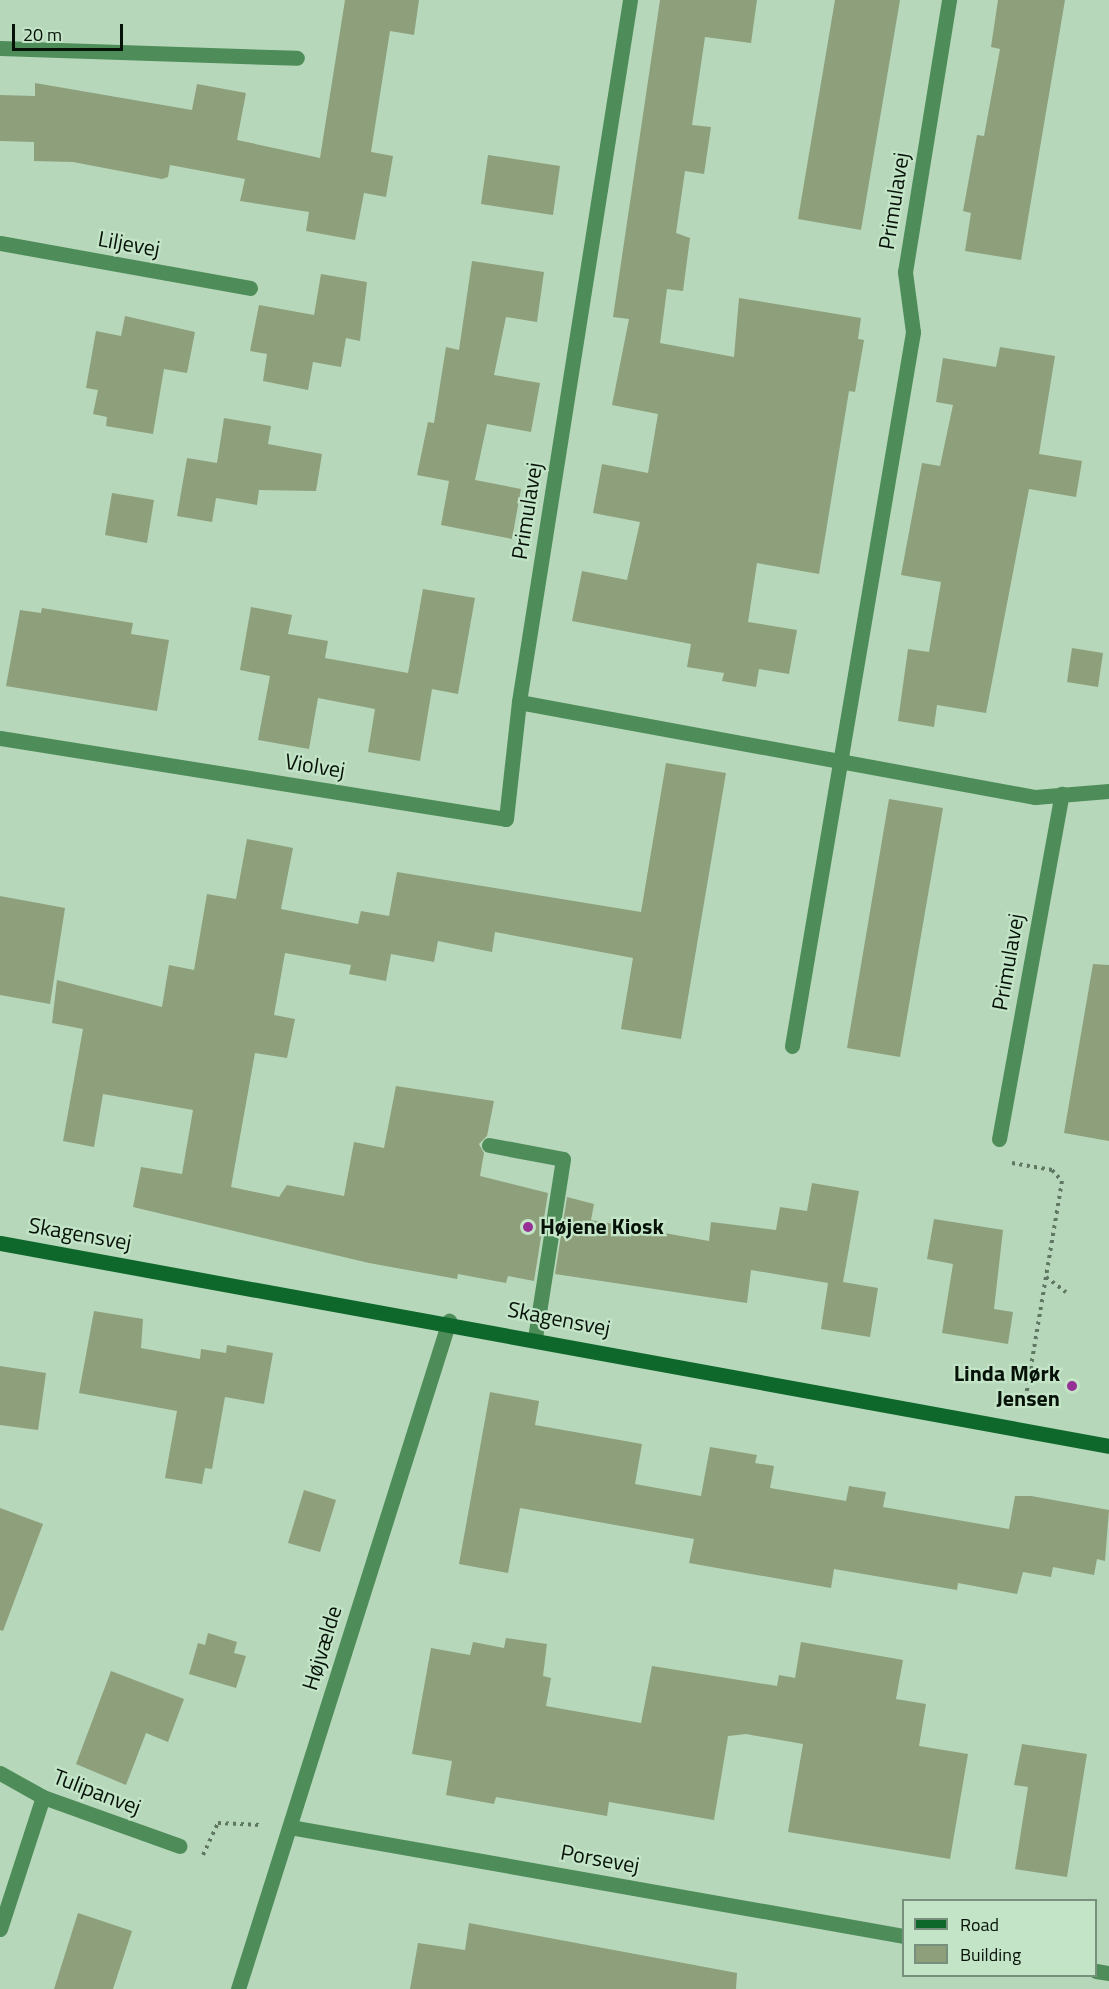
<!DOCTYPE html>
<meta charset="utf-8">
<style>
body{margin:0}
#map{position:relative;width:1109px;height:1989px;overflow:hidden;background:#b6d7ba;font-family:"Titillium Web",sans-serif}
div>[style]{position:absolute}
.building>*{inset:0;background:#8e9f7b}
.path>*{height:4px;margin-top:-2px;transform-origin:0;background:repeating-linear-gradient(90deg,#607763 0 3px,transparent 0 7.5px)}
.lane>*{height:15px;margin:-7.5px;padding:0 7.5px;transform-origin:7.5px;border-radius:7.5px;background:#4e8d59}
.street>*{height:15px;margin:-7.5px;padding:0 7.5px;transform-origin:7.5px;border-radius:7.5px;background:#4e8d59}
.secondary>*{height:15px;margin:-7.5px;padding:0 7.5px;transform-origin:7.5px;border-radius:7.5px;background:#0e682b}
.dots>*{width:16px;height:16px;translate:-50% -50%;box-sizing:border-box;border:3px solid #c3e4c7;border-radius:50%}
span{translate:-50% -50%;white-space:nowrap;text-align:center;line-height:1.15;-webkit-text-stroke:4.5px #c3e4c7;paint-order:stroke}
.street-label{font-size:22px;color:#061208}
.poi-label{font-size:22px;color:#061208;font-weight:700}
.left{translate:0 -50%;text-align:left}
.right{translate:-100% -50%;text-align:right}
.legend{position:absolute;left:902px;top:1899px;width:195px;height:78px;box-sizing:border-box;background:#c3e4c7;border:2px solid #77907b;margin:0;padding:8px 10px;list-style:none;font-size:18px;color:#061208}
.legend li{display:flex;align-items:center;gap:12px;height:30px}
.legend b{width:30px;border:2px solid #77907b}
.scale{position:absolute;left:12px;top:24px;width:111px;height:27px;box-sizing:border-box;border:3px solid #061208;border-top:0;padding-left:8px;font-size:18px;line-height:21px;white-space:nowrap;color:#061208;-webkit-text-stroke:4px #c3e4c7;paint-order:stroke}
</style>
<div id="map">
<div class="building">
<i style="clip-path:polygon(345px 0,419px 0,414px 35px,390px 31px,371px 152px,393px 156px,386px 197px,364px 193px,355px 240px,306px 231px,309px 212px,240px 201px,245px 179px,170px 165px,168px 177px,162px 179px,73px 162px,34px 161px,34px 142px,0 141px,0 95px,35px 96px,35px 83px,192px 110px,197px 84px,246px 93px,237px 140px,320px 158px)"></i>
<i style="clip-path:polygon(660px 0,757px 0,751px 43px,705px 37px,692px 125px,711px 127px,704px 174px,685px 171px,676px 233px,690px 238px,683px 291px,667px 289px,660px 343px,734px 357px,739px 298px,861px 318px,858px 339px,864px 340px,855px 392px,849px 391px,819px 574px,757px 563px,748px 622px,797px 630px,789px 674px,759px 669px,756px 687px,722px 681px,724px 673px,687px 667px,691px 644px,572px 621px,582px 571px,627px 580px,640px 522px,593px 513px,602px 464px,648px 473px,658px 414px,612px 405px,629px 319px,613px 317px)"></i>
<i style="clip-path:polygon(835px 0,900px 0,861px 230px,798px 219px)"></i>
<i style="clip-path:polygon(998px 0,1065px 0,1021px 260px,965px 251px,971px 213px,963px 211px,977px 135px,984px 136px,1000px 49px,991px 47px)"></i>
<i style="clip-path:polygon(488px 155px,560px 166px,553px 215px,481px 204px)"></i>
<i style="clip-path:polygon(472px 261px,544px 272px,537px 322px,506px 317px,494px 375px,540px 383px,531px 432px,487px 424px,475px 480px,521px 489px,512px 539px,441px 525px,449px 481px,417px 475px,428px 422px,434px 423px,446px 347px,459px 350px)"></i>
<i style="clip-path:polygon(321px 274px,367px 282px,360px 341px,346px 338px,341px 367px,313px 362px,308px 390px,263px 381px,267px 354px,250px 351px,259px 305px,314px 315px)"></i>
<i style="clip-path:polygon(125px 316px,195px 332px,187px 373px,164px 369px,153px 434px,106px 426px,107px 417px,93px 414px,98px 390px,86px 388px,96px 331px,121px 336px)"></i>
<i style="clip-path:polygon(1000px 347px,1055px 356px,1039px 454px,1082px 461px,1076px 497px,1029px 489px,986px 713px,937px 705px,934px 727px,898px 721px,908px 649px,929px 652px,941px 582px,901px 575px,922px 463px,940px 466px,953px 405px,936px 402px,943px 358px,996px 367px)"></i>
<i style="clip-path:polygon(224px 418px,271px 426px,268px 444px,322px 454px,316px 491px,259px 490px,257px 505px,216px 498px,212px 522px,177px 516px,187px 458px,217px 463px)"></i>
<i style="clip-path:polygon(112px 493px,154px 500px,147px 543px,105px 535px)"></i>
<i style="clip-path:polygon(423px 589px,475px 598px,458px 694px,432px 689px,420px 761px,368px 752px,375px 709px,318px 698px,309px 749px,258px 740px,270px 676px,240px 670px,251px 607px,292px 615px,288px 634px,328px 641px,325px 658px,408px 673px)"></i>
<i style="clip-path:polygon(42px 608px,133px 623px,131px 634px,169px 640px,157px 711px,6px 686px,20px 610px,41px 613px)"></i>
<i style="clip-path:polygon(1072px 648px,1103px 653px,1098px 687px,1067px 682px)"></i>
<i style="clip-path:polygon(666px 763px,726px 773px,681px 1039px,621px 1029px,633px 958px,495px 932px,492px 952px,438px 941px,434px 962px,391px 954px,386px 981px,349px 974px,351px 965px,285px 953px,274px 1015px,295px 1019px,287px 1058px,255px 1053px,231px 1187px,279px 1197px,287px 1185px,344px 1196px,354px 1142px,384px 1148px,396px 1086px,494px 1101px,487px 1136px,479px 1144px,484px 1153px,480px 1176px,548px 1193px,534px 1281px,508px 1276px,506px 1283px,458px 1274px,457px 1279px,369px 1263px,133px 1207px,141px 1167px,182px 1174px,193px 1110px,103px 1094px,94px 1147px,63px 1141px,83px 1029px,52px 1023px,57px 980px,162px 1007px,169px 965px,194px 970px,207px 894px,236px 899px,247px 839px,293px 848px,281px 909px,358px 924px,361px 911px,389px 916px,397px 872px,641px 912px)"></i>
<i style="clip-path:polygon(889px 799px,943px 808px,900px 1057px,847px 1048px)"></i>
<i style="clip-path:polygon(0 896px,65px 908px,50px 1004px,0 995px)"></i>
<i style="clip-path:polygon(1093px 964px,1109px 965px,1109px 1141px,1064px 1133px)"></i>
<i style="clip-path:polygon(812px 1183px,859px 1191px,843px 1282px,878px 1288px,870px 1337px,821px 1329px,828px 1283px,751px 1270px,747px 1303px,555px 1274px,567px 1197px,594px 1204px,591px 1220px,709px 1241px,711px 1222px,776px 1230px,780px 1207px,807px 1211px)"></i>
<i style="clip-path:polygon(934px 1219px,1003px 1230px,994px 1309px,1013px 1312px,1008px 1344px,942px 1333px,953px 1264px,927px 1259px)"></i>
<i style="clip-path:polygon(94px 1311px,143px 1319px,141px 1348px,200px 1359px,201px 1349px,226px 1353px,227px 1345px,273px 1353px,264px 1404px,225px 1397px,212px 1469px,205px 1468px,202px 1484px,165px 1478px,177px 1411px,79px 1393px)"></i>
<i style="clip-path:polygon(0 1366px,46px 1373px,38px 1430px,0 1425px)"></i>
<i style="clip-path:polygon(490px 1392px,539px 1401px,535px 1425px,642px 1444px,635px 1484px,701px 1496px,710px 1447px,757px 1455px,755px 1463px,774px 1466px,770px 1488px,846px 1501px,849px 1486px,886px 1492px,883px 1507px,1009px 1529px,1015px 1496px,1031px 1496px,1109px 1510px,1105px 1561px,1097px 1559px,1094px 1575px,1053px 1567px,1051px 1577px,1023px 1572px,1017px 1594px,958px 1583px,957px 1590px,834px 1569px,831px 1588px,689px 1563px,694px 1539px,520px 1508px,508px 1573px,459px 1564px)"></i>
<i style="clip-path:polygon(304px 1490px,336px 1500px,320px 1552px,288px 1543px)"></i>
<i style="clip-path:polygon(0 1508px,43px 1524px,3px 1631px,0 1630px)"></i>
<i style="clip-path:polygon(208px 1633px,237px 1642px,234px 1653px,246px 1656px,236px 1688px,189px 1674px,198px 1643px,205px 1645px)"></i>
<i style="clip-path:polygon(506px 1638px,547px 1644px,543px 1676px,551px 1678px,546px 1706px,641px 1723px,652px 1666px,777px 1686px,779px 1675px,795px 1678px,801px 1642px,903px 1660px,896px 1699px,926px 1704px,919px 1746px,968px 1754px,950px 1859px,788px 1832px,803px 1744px,746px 1734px,728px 1736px,714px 1820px,609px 1802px,607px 1816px,496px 1797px,494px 1804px,446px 1795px,452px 1761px,412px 1754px,431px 1648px,470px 1655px,473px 1642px,504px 1648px)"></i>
<i style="clip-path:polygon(111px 1671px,184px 1699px,168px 1742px,146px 1733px,126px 1785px,76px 1764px)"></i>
<i style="clip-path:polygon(1022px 1744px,1087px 1754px,1067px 1877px,1015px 1869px,1028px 1787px,1014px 1785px)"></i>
<i style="clip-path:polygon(78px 1913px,132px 1931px,113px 1989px,54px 1989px)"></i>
<i style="clip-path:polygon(469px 1923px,737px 1973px,736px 1989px,410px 1989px,418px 1943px,465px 1950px)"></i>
</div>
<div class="path">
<i style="left:1012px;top:1163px;width:41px;rotate:9.9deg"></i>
<i style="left:1052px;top:1170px;width:15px;rotate:48deg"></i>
<i style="left:1062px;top:1181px;width:225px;rotate:99.5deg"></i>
<i style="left:1046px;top:1277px;width:25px;rotate:37deg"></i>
<i style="left:203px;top:1855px;width:35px;rotate:-65deg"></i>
<i style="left:218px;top:1823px;width:43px;rotate:2.7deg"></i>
</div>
<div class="lane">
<i style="left:489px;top:1145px;width:75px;rotate:10.7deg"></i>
<i style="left:563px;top:1159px;width:181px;rotate:98.9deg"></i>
<i style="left:0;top:1929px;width:139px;rotate:-72deg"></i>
</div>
<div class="street">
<i style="left:630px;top:0;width:711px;rotate:98.99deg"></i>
<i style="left:519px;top:702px;width:525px;rotate:10.43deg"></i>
<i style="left:1035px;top:797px;width:74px;rotate:-4.6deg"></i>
<i style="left:0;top:48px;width:297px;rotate:1.9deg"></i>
<i style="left:0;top:243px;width:254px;rotate:10.2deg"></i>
<i style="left:0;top:738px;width:512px;rotate:9.09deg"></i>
<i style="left:506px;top:819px;width:118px;rotate:-83.7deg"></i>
<i style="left:792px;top:1046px;width:724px;rotate:-80.38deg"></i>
<i style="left:913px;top:332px;width:61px;rotate:-97.6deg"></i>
<i style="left:905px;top:272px;width:276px;rotate:-80.8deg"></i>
<i style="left:999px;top:1139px;width:351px;rotate:-79.7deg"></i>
<i style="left:0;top:1773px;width:49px;rotate:29.2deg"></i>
<i style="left:43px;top:1797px;width:145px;rotate:19.7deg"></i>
<i style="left:290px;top:1827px;width:624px;rotate:10.07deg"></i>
<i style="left:1096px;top:1971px;width:13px;rotate:9deg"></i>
<i style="left:238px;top:1989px;width:701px;rotate:-72.47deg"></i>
</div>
<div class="secondary">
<i style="left:0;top:1243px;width:1127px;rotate:10.37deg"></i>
</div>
<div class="dots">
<i style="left:528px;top:1227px;background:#963095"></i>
<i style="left:1072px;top:1386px;background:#963095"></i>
</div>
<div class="street-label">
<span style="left:894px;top:201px;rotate:-81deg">Primulavej</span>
<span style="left:129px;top:244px;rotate:10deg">Liljevej</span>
<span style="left:527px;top:511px;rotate:-81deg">Primulavej</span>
<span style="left:315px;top:766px;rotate:9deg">Violvej</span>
<span style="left:1008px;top:962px;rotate:-80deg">Primulavej</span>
<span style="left:80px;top:1234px;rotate:10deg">Skagensvej</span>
<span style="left:559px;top:1319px;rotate:11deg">Skagensvej</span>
<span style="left:322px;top:1648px;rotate:-73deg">Højvælde</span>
<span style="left:97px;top:1792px;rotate:21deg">Tulipanvej</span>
<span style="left:600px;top:1859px;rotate:10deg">Porsevej</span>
</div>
<div class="poi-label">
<span class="left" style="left:540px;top:1227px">Højene Kiosk</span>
<span class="right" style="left:1060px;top:1386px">Linda Mørk<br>Jensen</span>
</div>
<ul class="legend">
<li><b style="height:8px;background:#0e682b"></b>Road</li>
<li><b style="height:16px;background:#8e9f7b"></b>Building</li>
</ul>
<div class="scale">20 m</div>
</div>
